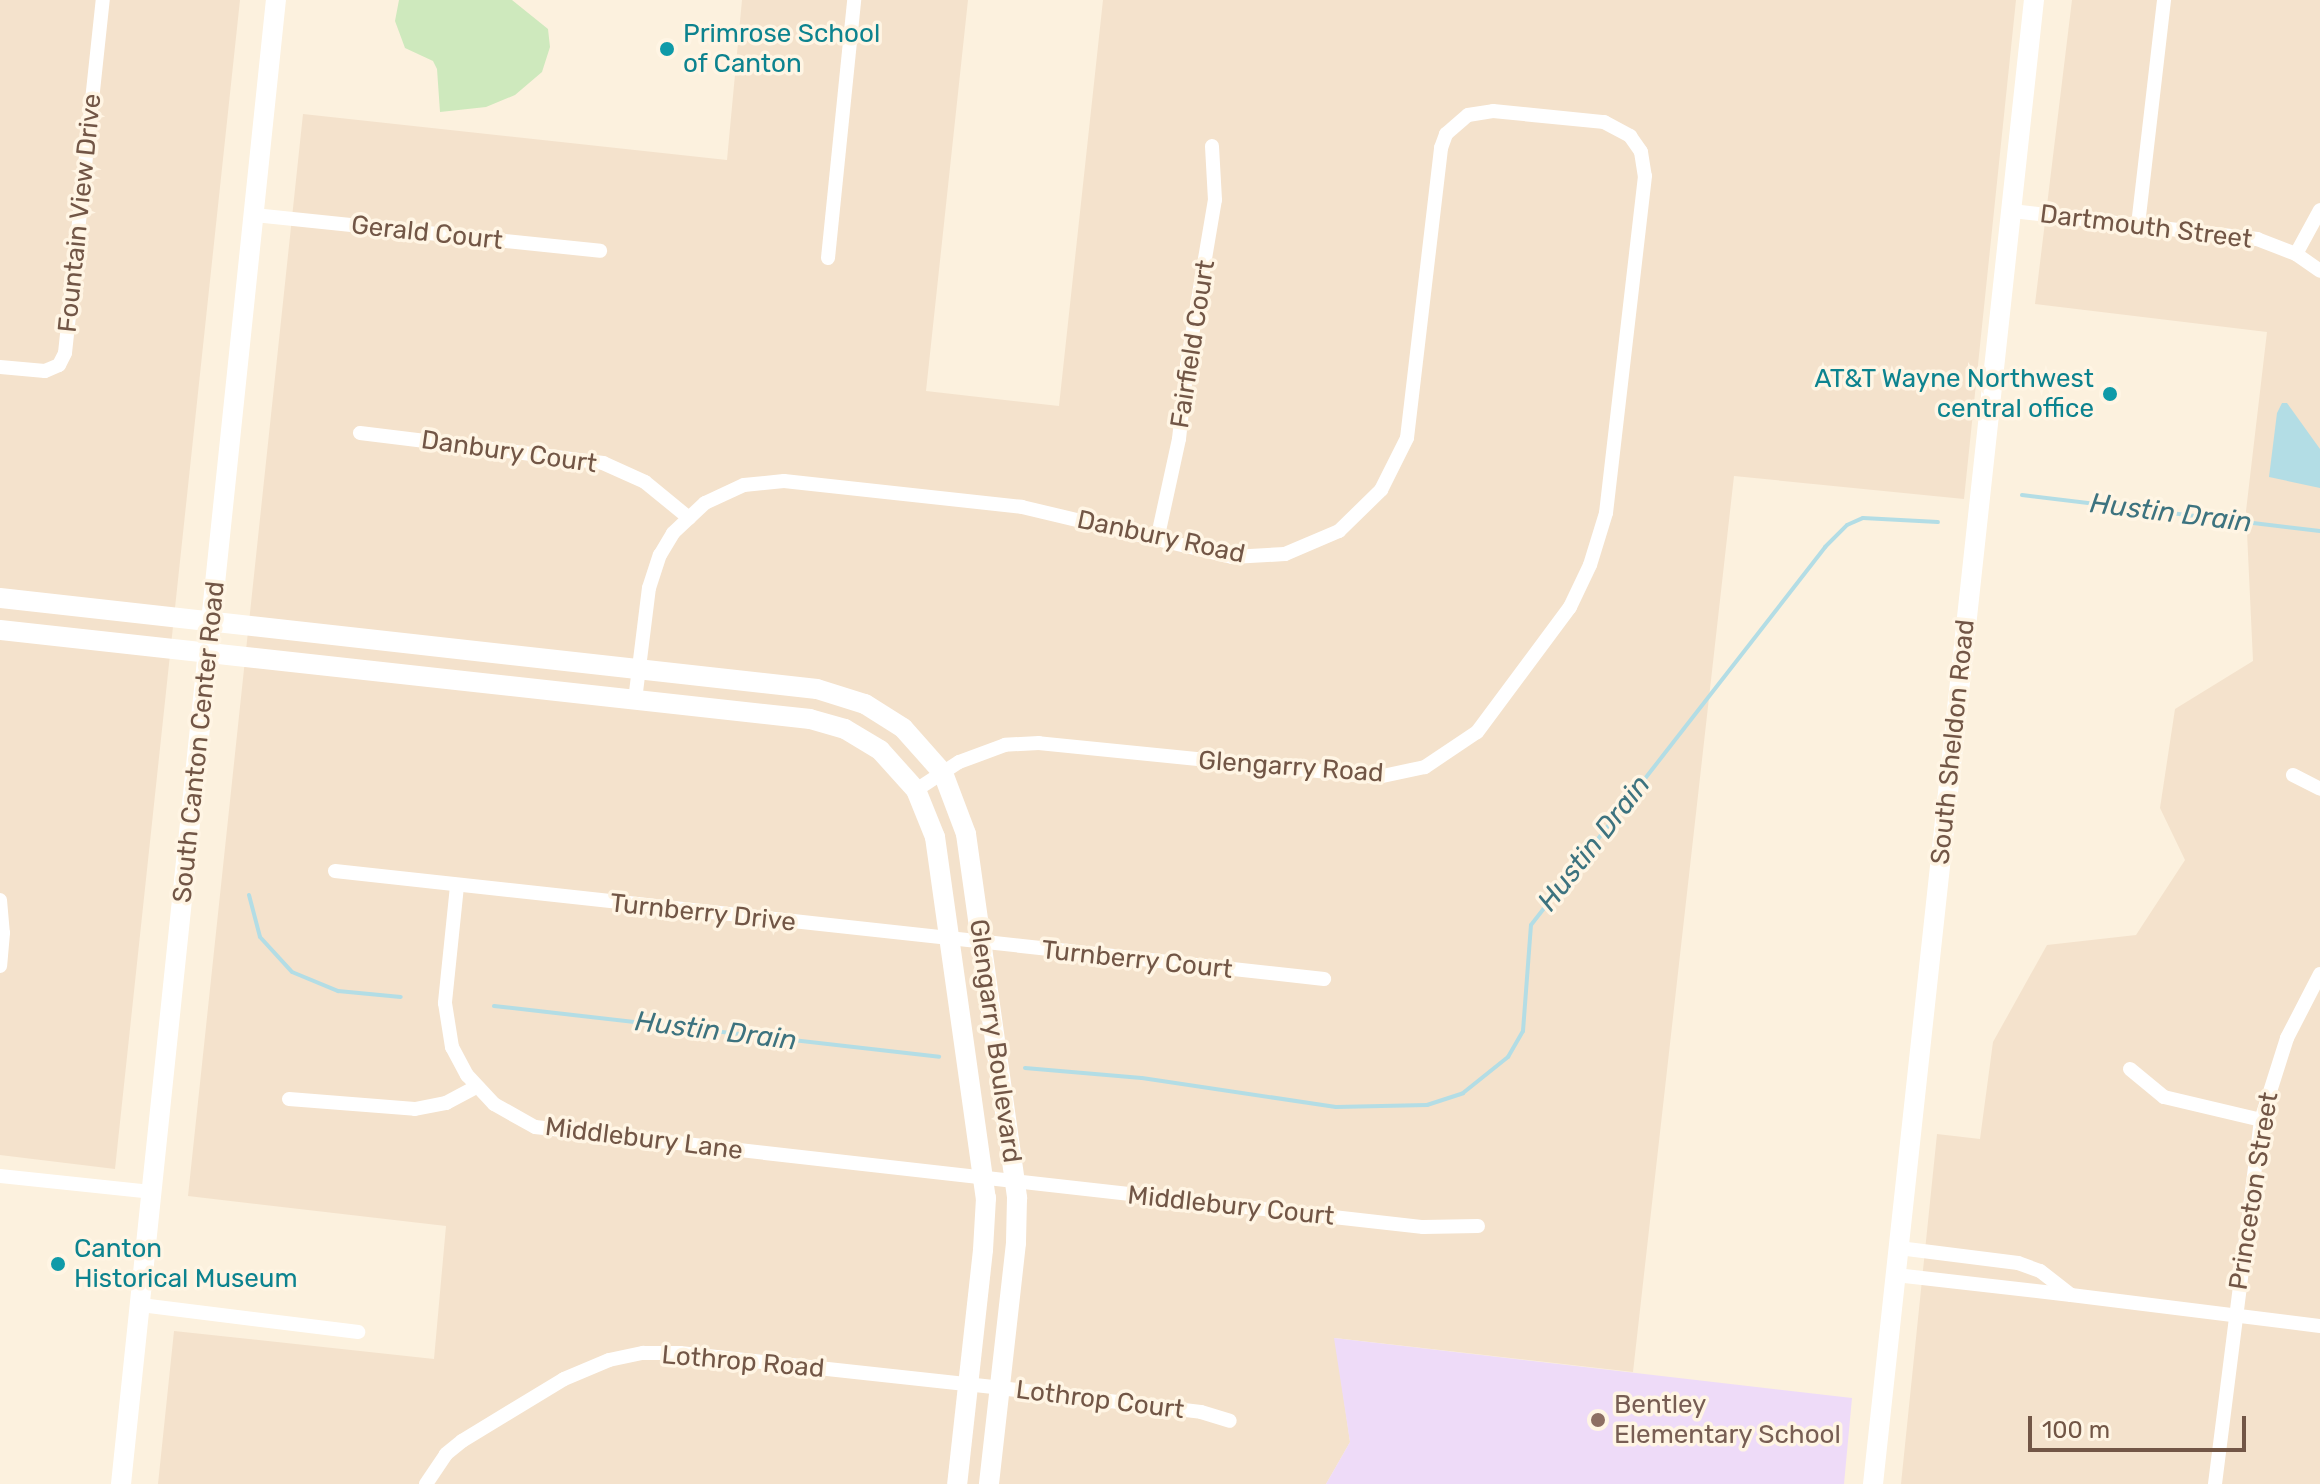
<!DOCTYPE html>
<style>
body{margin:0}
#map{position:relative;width:2320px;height:1484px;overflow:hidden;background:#fcf1de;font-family:Rubik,sans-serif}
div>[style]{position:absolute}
.residential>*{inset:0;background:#f4e2cc}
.education>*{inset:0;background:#eedbf8}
.green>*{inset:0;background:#cee9bd}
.water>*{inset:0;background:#b3dde5}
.stream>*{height:4px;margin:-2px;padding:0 2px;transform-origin:2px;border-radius:2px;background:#b3dde5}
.street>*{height:14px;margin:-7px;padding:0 7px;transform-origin:7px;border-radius:7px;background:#fff}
.secondary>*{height:20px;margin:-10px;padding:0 10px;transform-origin:10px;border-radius:10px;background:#fff}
.dots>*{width:22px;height:22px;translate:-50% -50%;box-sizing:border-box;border:4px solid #fff5e4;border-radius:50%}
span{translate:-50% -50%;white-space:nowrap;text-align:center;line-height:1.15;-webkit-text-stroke:7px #fff5e4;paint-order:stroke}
.culture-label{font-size:26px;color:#0d838f}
.left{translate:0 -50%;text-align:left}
.right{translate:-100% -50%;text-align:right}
.street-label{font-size:26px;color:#725646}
.education-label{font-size:26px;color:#785e54}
.water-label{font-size:28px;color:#3d737f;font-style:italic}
.scale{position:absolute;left:2028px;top:1416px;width:218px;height:36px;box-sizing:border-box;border:4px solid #725646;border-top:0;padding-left:10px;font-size:24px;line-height:28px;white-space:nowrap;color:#725646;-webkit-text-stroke:6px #fff5e4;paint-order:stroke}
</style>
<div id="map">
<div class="residential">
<i style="clip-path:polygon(0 0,240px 0,115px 1169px,0 1155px)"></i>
<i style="clip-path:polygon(742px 0,968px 0,926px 391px,1059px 406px,1103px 0,2016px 0,1964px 499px,1734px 476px,1633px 1372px,1335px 1338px,1350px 1442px,1326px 1484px,158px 1484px,174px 1331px,434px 1359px,446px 1226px,188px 1196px,303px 114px,727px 160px)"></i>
<i style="clip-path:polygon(2072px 0,2320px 0,2320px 1484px,1901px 1484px,1937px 1134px,1980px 1139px,1993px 1042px,2047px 945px,2136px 935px,2185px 860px,2160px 808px,2175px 709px,2253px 661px,2246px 511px,2267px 332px,2035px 304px)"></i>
</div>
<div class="education">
<i style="clip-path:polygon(1334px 1338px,1852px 1398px,1844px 1484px,1326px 1484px,1350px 1442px)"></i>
</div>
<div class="green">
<i style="clip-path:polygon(399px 0,512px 0,548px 29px,550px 47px,542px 72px,515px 95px,486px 107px,440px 112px,437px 69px,433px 61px,405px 48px,395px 21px)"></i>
</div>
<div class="water">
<i style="clip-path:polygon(2282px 403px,2287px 403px,2320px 449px,2320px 488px,2269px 477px,2277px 413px)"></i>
</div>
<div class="stream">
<i style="left:2022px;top:495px;width:300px;rotate:6.9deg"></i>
<i style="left:249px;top:895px;width:43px;rotate:75.3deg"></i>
<i style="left:260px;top:937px;width:47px;rotate:47.6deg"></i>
<i style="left:292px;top:972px;width:50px;rotate:22.4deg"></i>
<i style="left:338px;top:991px;width:63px;rotate:5.4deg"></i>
<i style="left:494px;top:1006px;width:448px;rotate:6.5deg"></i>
<i style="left:1025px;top:1068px;width:117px;rotate:4.9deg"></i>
<i style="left:1142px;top:1078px;width:196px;rotate:8.5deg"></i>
<i style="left:1336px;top:1107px;width:91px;rotate:-1.3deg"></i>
<i style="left:1427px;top:1105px;width:38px;rotate:-18deg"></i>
<i style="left:1463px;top:1093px;width:58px;rotate:-38.7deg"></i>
<i style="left:1508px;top:1057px;width:30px;rotate:-60deg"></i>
<i style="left:1523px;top:1031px;width:106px;rotate:-85.7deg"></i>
<i style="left:1531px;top:925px;width:479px;rotate:-52.1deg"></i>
<i style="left:1825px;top:547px;width:31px;rotate:-45deg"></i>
<i style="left:1847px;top:525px;width:17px;rotate:-24deg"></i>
<i style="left:1863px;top:518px;width:75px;rotate:3.1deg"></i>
</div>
<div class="street">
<i style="left:2012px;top:211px;width:247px;rotate:6.5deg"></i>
<i style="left:2257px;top:239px;width:42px;rotate:21deg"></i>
<i style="left:2296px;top:254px;width:29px;rotate:35deg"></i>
<i style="left:254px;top:215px;width:348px;rotate:5.9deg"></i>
<i style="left:2138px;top:225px;width:226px;rotate:-83.4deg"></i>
<i style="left:2296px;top:254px;width:50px;rotate:-61.4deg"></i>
<i style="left:828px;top:258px;width:259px;rotate:-84.2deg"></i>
<i style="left:0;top:367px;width:45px;rotate:5.1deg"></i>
<i style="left:45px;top:371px;width:15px;rotate:-23deg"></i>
<i style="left:59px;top:365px;width:13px;rotate:-63deg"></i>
<i style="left:65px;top:353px;width:355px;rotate:-83.9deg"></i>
<i style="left:360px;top:433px;width:245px;rotate:7deg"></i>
<i style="left:603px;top:463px;width:46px;rotate:24.3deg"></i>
<i style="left:645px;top:482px;width:57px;rotate:39.3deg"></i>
<i style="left:1157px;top:540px;width:103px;rotate:-77.7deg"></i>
<i style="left:1179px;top:439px;width:74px;rotate:-83.8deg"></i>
<i style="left:1187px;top:365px;width:167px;rotate:-80.4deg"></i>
<i style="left:1215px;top:200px;width:54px;rotate:-93.2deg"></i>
<i style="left:635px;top:700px;width:113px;rotate:-82.9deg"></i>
<i style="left:649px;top:588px;width:35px;rotate:-72deg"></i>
<i style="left:660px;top:555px;width:26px;rotate:-59deg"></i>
<i style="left:673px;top:533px;width:44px;rotate:-43.2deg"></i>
<i style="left:705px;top:503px;width:43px;rotate:-24.8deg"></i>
<i style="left:744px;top:485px;width:40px;rotate:-5.7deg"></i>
<i style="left:784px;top:481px;width:239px;rotate:6.2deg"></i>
<i style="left:1022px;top:507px;width:216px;rotate:13.4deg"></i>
<i style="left:1232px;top:557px;width:53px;rotate:-3.2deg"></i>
<i style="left:1285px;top:554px;width:59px;rotate:-23.1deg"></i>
<i style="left:1339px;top:531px;width:59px;rotate:-44.3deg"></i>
<i style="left:1381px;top:490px;width:58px;rotate:-63.4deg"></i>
<i style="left:1407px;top:438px;width:292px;rotate:-83.3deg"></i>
<i style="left:1441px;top:148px;width:15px;rotate:-70deg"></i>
<i style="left:1446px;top:134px;width:29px;rotate:-41deg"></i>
<i style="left:1468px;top:115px;width:25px;rotate:-9deg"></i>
<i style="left:1493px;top:111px;width:112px;rotate:5.7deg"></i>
<i style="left:1604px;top:122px;width:30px;rotate:28deg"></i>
<i style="left:1630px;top:136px;width:19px;rotate:55deg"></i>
<i style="left:1641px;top:152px;width:24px;rotate:81deg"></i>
<i style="left:1645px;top:176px;width:339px;rotate:96.6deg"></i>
<i style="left:1606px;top:513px;width:54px;rotate:107.1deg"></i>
<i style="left:1590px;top:565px;width:47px;rotate:115.5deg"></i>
<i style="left:1570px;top:607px;width:156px;rotate:126.6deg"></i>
<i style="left:1477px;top:732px;width:63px;rotate:146.1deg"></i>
<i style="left:1425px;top:767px;width:48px;rotate:168deg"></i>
<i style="left:1378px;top:777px;width:341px;rotate:-174.3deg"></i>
<i style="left:1039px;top:743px;width:34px;rotate:177deg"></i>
<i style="left:1005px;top:745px;width:49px;rotate:159.7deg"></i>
<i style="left:959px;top:762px;width:51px;rotate:146.9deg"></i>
<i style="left:2293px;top:775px;width:30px;rotate:27deg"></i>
<i style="left:335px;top:871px;width:995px;rotate:6.23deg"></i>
<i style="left:457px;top:886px;width:118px;rotate:95.9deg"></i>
<i style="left:445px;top:1003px;width:45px;rotate:81deg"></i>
<i style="left:452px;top:1047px;width:32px;rotate:62deg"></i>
<i style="left:467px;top:1075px;width:40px;rotate:47deg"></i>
<i style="left:494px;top:1104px;width:47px;rotate:29.3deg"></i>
<i style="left:535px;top:1127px;width:894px;rotate:6.43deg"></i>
<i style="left:1423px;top:1227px;width:55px;rotate:-1deg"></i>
<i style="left:0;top:900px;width:33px;rotate:85deg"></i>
<i style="left:3px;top:933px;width:33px;rotate:95deg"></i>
<i style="left:2130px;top:1069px;width:44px;rotate:39.5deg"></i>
<i style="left:2164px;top:1097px;width:100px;rotate:13.3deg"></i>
<i style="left:289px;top:1099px;width:126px;rotate:4.5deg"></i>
<i style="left:415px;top:1109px;width:32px;rotate:-11deg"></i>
<i style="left:446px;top:1103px;width:34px;rotate:-28deg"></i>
<i style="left:0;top:1176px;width:154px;rotate:6deg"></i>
<i style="left:1896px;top:1275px;width:176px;rotate:6.5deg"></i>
<i style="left:2071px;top:1295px;width:39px;rotate:-142deg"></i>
<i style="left:2040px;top:1271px;width:23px;rotate:-160deg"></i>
<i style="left:2018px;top:1263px;width:120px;rotate:-172.8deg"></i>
<i style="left:2071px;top:1295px;width:251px;rotate:7.1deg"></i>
<i style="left:141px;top:1305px;width:219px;rotate:7.1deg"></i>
<i style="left:426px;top:1484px;width:36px;rotate:-56deg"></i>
<i style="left:446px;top:1454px;width:21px;rotate:-39deg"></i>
<i style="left:462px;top:1441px;width:119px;rotate:-31.3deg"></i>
<i style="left:564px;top:1379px;width:49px;rotate:-22.9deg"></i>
<i style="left:609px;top:1360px;width:35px;rotate:-12deg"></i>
<i style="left:643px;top:1353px;width:37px"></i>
<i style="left:680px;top:1353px;width:322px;rotate:6.2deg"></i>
<i style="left:1000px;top:1388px;width:202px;rotate:6.8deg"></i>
<i style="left:1201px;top:1412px;width:30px;rotate:17deg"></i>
<i style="left:2215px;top:1484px;width:367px;rotate:-82.8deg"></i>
<i style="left:2261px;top:1120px;width:86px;rotate:-72.4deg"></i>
<i style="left:2287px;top:1038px;width:72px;rotate:-62.7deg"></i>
</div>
<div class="secondary">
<i style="left:0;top:598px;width:822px;rotate:6.36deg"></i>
<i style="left:817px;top:689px;width:50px;rotate:17.4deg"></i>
<i style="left:865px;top:704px;width:45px;rotate:32.3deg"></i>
<i style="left:903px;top:728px;width:60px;rotate:48.4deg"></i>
<i style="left:943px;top:773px;width:65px;rotate:69.3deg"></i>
<i style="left:966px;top:834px;width:368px;rotate:82deg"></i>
<i style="left:1017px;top:1198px;width:45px;rotate:91.3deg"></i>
<i style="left:1016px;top:1243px;width:243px;rotate:96.4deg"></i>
<i style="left:0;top:630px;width:815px;rotate:6.27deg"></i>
<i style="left:810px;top:719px;width:36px;rotate:16deg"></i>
<i style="left:845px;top:729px;width:41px;rotate:31deg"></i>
<i style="left:880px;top:750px;width:54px;rotate:48deg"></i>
<i style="left:916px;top:790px;width:51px;rotate:68deg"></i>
<i style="left:935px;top:837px;width:365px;rotate:82deg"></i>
<i style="left:986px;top:1198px;width:52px;rotate:93.3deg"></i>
<i style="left:983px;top:1250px;width:235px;rotate:96.3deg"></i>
<i style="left:121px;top:1484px;width:1492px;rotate:-84.04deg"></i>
<i style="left:1873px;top:1484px;width:1493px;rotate:-83.81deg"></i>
</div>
<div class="dots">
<i style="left:667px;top:49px;background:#0f9aa8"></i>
<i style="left:2110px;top:394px;background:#0f9aa8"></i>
<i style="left:58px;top:1264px;background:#0f9aa8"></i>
<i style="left:1598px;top:1420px;background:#8d6e63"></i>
</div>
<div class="culture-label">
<span class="left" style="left:683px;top:49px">Primrose School<br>of Canton</span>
<span class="right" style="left:2094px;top:394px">AT&amp;T Wayne Northwest<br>central office</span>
<span class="left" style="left:74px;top:1264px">Canton<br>Historical Museum</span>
</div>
<div class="street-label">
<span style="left:80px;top:213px;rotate:-84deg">Fountain View Drive</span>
<span style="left:2146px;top:227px;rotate:7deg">Dartmouth Street</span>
<span style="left:427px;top:233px;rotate:6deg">Gerald Court</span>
<span style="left:1193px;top:344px;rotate:-81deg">Fairfield Court</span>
<span style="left:509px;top:452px;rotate:8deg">Danbury Court</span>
<span style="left:1161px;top:537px;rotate:12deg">Danbury Road</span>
<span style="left:199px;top:742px;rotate:-84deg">South Canton Center Road</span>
<span style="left:1953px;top:742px;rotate:-84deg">South Sheldon Road</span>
<span style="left:1291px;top:767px;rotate:4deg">Glengarry Road</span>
<span style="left:703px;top:913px;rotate:6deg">Turnberry Drive</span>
<span style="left:1137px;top:960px;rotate:6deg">Turnberry Court</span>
<span style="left:995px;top:1041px;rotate:82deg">Glengarry Boulevard</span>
<span style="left:644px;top:1139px;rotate:7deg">Middlebury Lane</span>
<span style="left:2254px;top:1191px;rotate:-81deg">Princeton Street</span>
<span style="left:1231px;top:1206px;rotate:6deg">Middlebury Court</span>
<span style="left:743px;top:1362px;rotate:5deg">Lothrop Road</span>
<span style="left:1100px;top:1400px;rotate:7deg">Lothrop Court</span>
</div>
<div class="education-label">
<span class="left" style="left:1614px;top:1420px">Bentley<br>Elementary School</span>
</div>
<div class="water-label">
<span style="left:2171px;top:513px;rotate:7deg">Hustin Drain</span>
<span style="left:1594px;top:843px;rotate:-52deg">Hustin Drain</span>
<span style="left:716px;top:1031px;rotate:7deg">Hustin Drain</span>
</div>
<div class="scale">100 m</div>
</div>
